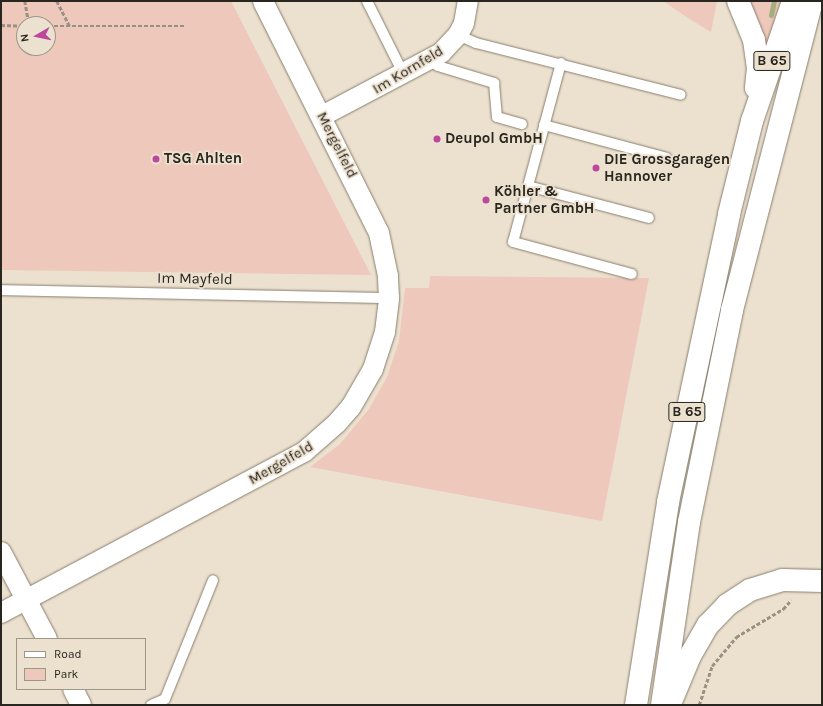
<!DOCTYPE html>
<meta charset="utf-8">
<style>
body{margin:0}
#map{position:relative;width:823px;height:706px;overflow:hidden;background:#ece1cf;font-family:Karla,sans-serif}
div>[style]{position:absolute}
.green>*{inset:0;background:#eec8bb}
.stream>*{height:5px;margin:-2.5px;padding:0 2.5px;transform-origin:2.5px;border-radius:2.5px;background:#a4af7f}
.path>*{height:2.5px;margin-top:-1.25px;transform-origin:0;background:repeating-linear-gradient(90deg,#999184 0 4px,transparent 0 6px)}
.roads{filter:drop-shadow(0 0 1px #887e6e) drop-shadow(0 0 1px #887e6e)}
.lane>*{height:10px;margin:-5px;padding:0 5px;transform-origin:5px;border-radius:5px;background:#fff}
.street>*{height:20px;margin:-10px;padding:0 10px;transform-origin:10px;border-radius:10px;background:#fff}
.highway>*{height:22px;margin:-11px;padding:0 11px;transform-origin:11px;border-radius:11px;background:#fff}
.dots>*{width:11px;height:11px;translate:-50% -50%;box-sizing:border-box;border:2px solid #ece1cf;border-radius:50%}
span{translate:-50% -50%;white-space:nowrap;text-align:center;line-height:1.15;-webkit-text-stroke:3.5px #ece1cf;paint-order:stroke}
.shield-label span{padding:1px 3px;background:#ece1cf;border:1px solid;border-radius:3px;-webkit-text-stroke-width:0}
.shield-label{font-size:14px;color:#29251f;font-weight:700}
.street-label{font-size:15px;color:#29251f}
.poi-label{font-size:15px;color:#29251f;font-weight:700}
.left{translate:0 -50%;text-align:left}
.frame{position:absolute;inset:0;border:2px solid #29251f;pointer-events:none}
.legend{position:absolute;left:16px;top:638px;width:130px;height:52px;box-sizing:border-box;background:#ece1cf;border:1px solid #9e9689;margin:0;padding:5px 7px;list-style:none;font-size:12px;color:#29251f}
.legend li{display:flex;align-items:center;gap:8px;height:20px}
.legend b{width:20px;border:1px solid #9e9689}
.north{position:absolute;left:16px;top:16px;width:40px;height:40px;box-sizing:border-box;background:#ece1cf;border:1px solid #9e9689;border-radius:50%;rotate:261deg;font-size:11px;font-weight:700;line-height:16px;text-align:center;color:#29251f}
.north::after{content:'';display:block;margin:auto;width:14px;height:18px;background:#bd479d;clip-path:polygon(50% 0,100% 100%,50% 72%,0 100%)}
</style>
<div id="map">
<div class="green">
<i style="clip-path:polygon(evenodd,1px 1px,231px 1px,371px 275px,1px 270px,1px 1px,24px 24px,48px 24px,48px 48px,24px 48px,24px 24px)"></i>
<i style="clip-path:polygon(663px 1px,717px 1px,711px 32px,688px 18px)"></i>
<i style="clip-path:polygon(746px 1px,786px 1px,768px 60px)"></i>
<i style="clip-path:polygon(430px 276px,649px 278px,602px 521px,310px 467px,340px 444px,369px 409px,387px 377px,399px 341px,405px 288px,429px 288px)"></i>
</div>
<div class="stream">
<i style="left:771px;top:15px;width:14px;rotate:-78deg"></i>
</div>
<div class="path">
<i style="left:25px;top:1px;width:23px;rotate:80deg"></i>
<i style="left:57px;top:1px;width:28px;rotate:63deg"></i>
<i style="left:1px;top:25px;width:23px;rotate:2deg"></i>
<i style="left:48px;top:26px;width:138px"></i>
<i style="left:699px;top:705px;width:41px;rotate:-71.6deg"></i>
<i style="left:712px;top:666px;width:38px;rotate:-50deg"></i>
<i style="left:736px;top:637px;width:55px;rotate:-30.8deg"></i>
<i style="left:783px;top:609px;width:12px;rotate:-48deg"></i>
</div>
<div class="roads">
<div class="lane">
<i style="left:367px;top:1px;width:83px;rotate:63.4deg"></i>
<i style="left:458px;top:35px;width:20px;rotate:24deg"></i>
<i style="left:476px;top:43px;width:211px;rotate:14.2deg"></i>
<i style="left:430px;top:60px;width:10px;rotate:37deg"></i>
<i style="left:438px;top:66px;width:59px;rotate:16.9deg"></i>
<i style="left:494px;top:83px;width:34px;rotate:85deg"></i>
<i style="left:497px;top:117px;width:26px;rotate:16deg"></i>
<i style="left:561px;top:63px;width:185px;rotate:105deg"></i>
<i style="left:513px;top:242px;width:123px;rotate:15.1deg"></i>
<i style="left:544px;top:125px;width:127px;rotate:15deg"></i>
<i style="left:528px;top:186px;width:125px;rotate:14.8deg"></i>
<i style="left:1px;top:290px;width:388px;rotate:1.2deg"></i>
<i style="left:151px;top:705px;width:15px;rotate:-23deg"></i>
<i style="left:165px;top:699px;width:128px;rotate:-68deg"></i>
</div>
<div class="street">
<i style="left:322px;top:116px;width:135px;rotate:-27.9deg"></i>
<i style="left:441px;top:53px;width:25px;rotate:-47deg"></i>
<i style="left:458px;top:35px;width:13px;rotate:-63deg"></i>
<i style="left:464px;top:23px;width:22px;rotate:-80deg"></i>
<i style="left:1px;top:552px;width:98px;rotate:62.1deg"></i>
<i style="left:1px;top:613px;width:343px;rotate:-28deg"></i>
<i style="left:304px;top:452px;width:44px;rotate:-41.3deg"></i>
<i style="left:337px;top:423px;width:21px;rotate:-49deg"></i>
<i style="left:351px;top:407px;width:44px;rotate:-59.9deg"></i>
<i style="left:373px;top:369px;width:39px;rotate:-72deg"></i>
<i style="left:385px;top:332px;width:34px;rotate:-83deg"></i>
<i style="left:389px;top:298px;width:22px;rotate:-93deg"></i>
<i style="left:388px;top:276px;width:44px;rotate:-101.8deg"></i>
<i style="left:379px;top:233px;width:259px;rotate:-116.6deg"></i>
<i style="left:73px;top:689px;width:18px;rotate:63deg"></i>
</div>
<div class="highway">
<i style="left:738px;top:1px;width:42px;rotate:67.7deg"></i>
<i style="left:754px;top:40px;width:28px;rotate:82deg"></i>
<i style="left:758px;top:68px;width:20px;rotate:96deg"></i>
<i style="left:670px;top:704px;width:52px;rotate:-67.4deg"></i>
<i style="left:690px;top:656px;width:36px;rotate:-60deg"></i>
<i style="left:708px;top:625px;width:28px;rotate:-46deg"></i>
<i style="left:727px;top:605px;width:27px;rotate:-33deg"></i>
<i style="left:750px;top:590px;width:34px;rotate:-17deg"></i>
<i style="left:782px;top:580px;width:40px;rotate:1.4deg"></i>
<i style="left:636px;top:705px;width:206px;rotate:-81deg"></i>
<i style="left:668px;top:502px;width:294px;rotate:-78deg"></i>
<i style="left:729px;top:214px;width:96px;rotate:-76.1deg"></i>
<i style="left:752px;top:121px;width:127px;rotate:-71.1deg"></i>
<i style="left:662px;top:705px;width:185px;rotate:-81.6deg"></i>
<i style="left:689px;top:522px;width:216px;rotate:-78.5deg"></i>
<i style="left:732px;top:310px;width:319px;rotate:-75.5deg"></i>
</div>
</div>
<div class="dots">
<i style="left:437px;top:139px;background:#bd479d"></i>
<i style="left:156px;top:159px;background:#bd479d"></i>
<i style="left:596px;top:168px;background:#bd479d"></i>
<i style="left:486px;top:200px;background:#bd479d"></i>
</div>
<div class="shield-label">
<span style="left:772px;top:61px">B 65</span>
<span style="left:687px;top:412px">B 65</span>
</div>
<div class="street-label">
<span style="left:408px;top:70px;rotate:-31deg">Im Kornfeld</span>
<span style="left:337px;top:145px;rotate:63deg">Mergelfeld</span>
<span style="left:195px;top:279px;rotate:1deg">Im Mayfeld</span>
<span style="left:281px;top:463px;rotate:-30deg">Mergelfeld</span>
</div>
<div class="poi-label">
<span class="left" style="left:445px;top:139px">Deupol GmbH</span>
<span class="left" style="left:164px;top:159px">TSG Ahlten</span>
<span class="left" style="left:604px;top:168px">DIE Grossgaragen<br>Hannover</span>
<span class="left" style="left:494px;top:200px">Köhler &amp;<br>Partner GmbH</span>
</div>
<div class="frame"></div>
<ul class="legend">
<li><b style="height:5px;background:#fff"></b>Road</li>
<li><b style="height:11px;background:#eec8bb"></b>Park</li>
</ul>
<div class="north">N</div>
</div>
